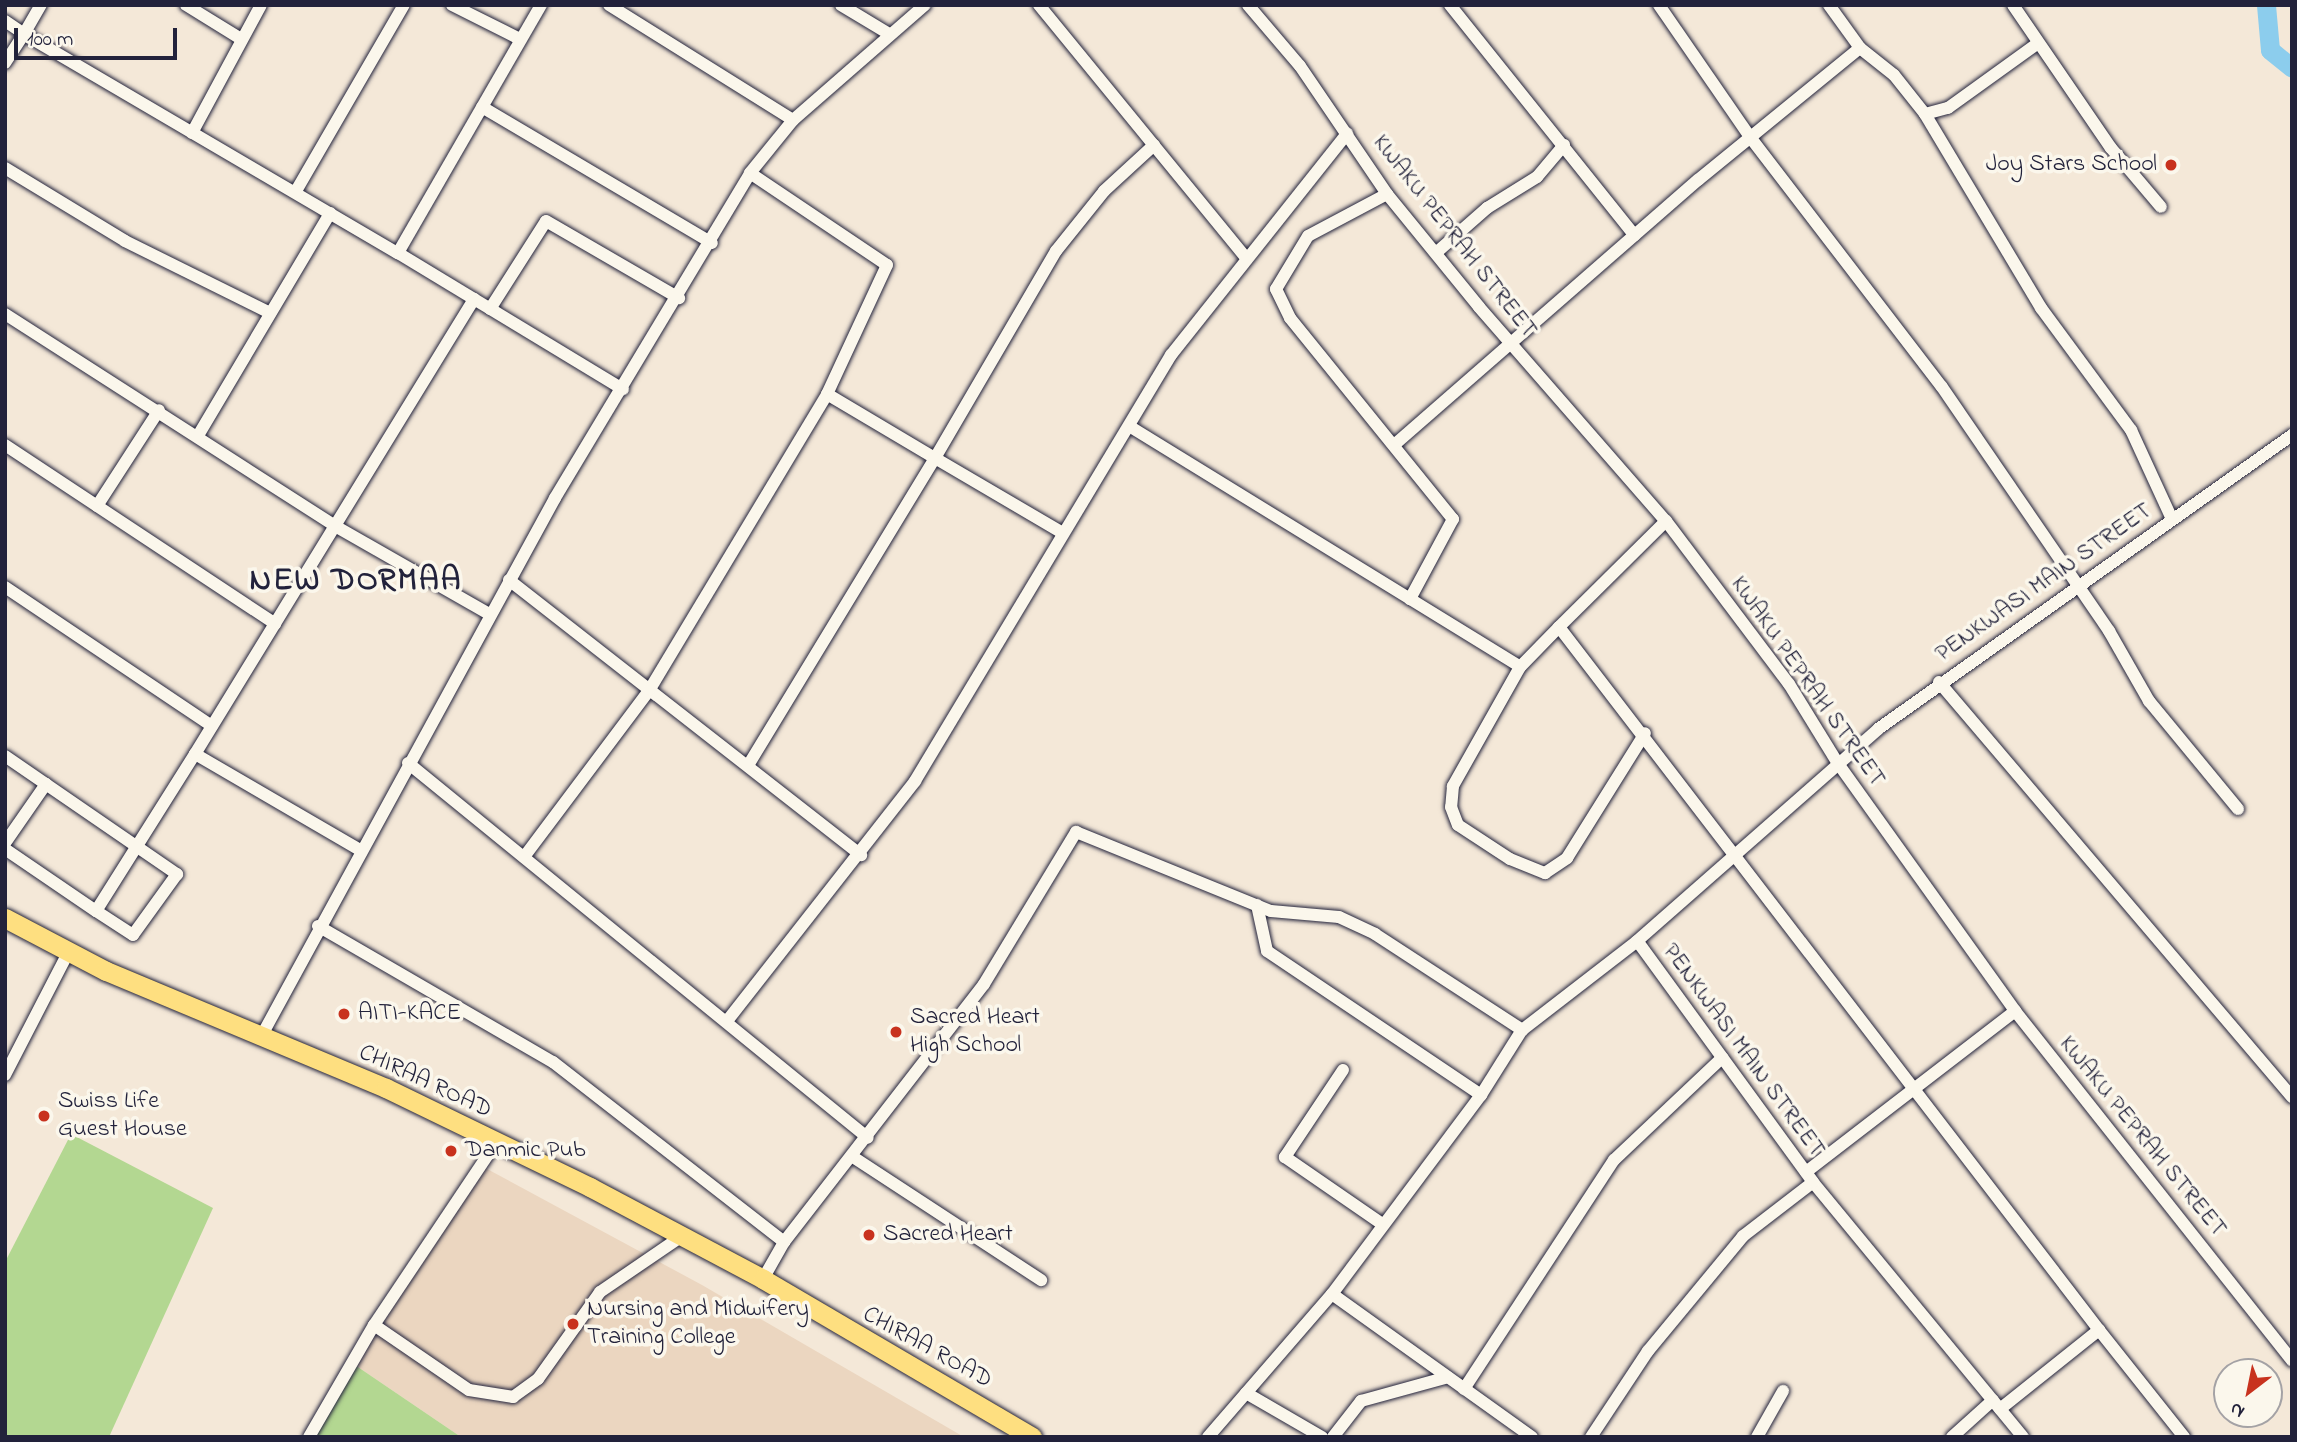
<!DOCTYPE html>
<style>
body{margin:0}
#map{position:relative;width:2297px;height:1442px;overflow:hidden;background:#f4e8d8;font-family:"Indie Flower",sans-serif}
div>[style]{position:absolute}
.built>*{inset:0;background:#ebd6c0}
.green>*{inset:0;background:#b3d791}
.river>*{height:19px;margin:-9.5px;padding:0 9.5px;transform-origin:9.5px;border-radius:9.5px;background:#8ccded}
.roads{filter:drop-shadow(0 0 2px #22223b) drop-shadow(0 0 2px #22223b)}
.minor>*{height:12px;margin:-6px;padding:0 6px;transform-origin:6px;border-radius:6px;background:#fbf7ec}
.highway>*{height:19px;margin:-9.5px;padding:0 9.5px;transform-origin:9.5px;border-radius:9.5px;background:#fedf80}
.dots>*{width:19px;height:19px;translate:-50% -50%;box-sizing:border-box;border:4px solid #fbf7ec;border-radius:50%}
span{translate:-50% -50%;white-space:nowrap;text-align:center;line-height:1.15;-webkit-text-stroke:7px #fbf7ec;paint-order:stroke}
.poi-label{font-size:24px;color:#22223b}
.right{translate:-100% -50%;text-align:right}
.left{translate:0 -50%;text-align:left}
.street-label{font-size:24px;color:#22223b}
.district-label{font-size:32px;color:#22223b;font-weight:700;letter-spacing:2px}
.frame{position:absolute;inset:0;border:7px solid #22223b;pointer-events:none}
.north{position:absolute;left:2213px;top:1358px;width:70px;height:70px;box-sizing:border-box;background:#fbf7ec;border:2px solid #a4a2a5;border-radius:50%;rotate:212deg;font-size:19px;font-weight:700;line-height:28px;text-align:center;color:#22223b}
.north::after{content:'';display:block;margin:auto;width:24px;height:32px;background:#c8321e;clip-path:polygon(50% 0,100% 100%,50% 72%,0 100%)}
.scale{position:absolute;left:14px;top:28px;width:163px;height:32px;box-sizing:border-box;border:4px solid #22223b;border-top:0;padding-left:9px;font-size:21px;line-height:24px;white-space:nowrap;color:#22223b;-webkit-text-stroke:5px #fbf7ec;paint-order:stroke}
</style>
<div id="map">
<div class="built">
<i style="clip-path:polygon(476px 1163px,702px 1285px,964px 1437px,461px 1437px,352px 1363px)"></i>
</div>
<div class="green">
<i style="clip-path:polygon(71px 1134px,213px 1208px,109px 1437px,5px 1437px,5px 1262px)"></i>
<i style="clip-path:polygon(352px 1363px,461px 1437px,311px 1437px)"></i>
</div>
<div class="river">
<i style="left:2266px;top:5px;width:45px;rotate:84.9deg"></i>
<i style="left:2270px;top:50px;width:28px;rotate:39deg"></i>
</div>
<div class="roads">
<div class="minor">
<i style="left:186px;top:5px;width:65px;rotate:31.7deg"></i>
<i style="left:452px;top:5px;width:76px;rotate:26.6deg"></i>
<i style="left:541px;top:5px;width:286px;rotate:120deg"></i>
<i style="left:398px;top:253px;width:263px;rotate:31.2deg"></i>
<i style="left:609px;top:5px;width:217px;rotate:32deg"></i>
<i style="left:841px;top:5px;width:56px;rotate:31.1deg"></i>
<i style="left:1039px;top:5px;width:328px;rotate:50.7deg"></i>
<i style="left:1248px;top:5px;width:80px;rotate:49.6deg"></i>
<i style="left:1300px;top:66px;width:155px;rotate:55.8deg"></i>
<i style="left:1387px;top:194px;width:146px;rotate:50.8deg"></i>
<i style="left:1479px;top:307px;width:284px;rotate:48.9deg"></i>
<i style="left:1666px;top:521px;width:204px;rotate:53deg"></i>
<i style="left:1789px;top:684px;width:92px;rotate:58.4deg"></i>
<i style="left:1837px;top:762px;width:306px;rotate:54.4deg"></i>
<i style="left:2015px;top:1011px;width:446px;rotate:51.6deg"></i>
<i style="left:1450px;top:5px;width:295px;rotate:51.3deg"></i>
<i style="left:1659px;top:5px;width:160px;rotate:55.4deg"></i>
<i style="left:1750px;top:137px;width:315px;rotate:52.5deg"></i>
<i style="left:1942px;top:387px;width:296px;rotate:55.6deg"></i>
<i style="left:2109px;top:631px;width:81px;rotate:60.3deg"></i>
<i style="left:2149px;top:701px;width:140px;rotate:50.5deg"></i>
<i style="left:1829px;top:5px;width:53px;rotate:54.2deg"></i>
<i style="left:2013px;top:5px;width:173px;rotate:55.6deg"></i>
<i style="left:2111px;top:148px;width:77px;rotate:49.7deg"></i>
<i style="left:5px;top:21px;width:23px;rotate:34deg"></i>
<i style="left:24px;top:34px;width:34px;rotate:-60deg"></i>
<i style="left:5px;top:63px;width:35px;rotate:-57deg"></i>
<i style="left:24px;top:34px;width:433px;rotate:30.4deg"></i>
<i style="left:482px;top:107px;width:267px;rotate:30.6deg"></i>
<i style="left:1925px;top:114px;width:24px;rotate:-15deg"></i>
<i style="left:1948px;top:108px;width:111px;rotate:-35.8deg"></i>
<i style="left:192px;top:133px;width:145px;rotate:-61.7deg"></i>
<i style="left:5px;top:168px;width:140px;rotate:31.3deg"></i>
<i style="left:125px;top:241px;width:162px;rotate:26.4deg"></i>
<i style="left:750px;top:173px;width:165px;rotate:33.9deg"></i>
<i style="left:887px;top:265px;width:142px;rotate:114.9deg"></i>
<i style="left:296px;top:191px;width:215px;rotate:-59.9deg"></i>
<i style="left:1387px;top:194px;width:89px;rotate:152deg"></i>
<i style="left:1308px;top:236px;width:62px;rotate:121.1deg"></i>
<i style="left:1276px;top:289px;width:32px;rotate:64deg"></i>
<i style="left:1290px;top:318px;width:259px;rotate:51deg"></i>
<i style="left:1453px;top:519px;width:91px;rotate:118.3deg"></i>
<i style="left:1437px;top:252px;width:67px;rotate:-41.3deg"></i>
<i style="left:1487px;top:208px;width:59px;rotate:-31.8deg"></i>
<i style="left:1537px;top:177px;width:42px;rotate:-49.8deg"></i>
<i style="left:490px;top:309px;width:104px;rotate:-57.5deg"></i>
<i style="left:546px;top:221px;width:154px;rotate:30.1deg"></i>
<i style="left:5px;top:314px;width:392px;rotate:32.7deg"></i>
<i style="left:335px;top:526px;width:177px;rotate:29.7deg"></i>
<i style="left:1129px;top:426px;width:459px;rotate:31.6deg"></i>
<i style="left:1520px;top:667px;width:56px;rotate:-45.7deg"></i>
<i style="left:199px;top:434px;width:257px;rotate:-59.3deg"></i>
<i style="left:5px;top:445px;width:324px;rotate:33.5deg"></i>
<i style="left:1394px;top:445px;width:403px;rotate:-41.1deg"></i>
<i style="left:1698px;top:180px;width:209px;rotate:-39.2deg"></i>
<i style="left:1860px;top:48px;width:43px;rotate:38.5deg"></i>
<i style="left:1894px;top:75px;width:50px;rotate:51.5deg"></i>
<i style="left:1925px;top:114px;width:226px;rotate:59.1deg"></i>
<i style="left:2041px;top:308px;width:152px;rotate:53.6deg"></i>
<i style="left:2131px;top:430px;width:98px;rotate:65.3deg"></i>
<i style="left:97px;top:506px;width:114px;rotate:-57.1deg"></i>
<i style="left:1666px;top:521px;width:151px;rotate:135.3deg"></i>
<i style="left:1559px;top:627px;width:886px;rotate:52.47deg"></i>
<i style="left:1061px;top:532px;width:146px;rotate:-149.6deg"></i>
<i style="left:935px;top:458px;width:240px;rotate:-59.7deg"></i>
<i style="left:1056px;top:251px;width:77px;rotate:-51.3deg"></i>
<i style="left:1104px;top:191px;width:68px;rotate:-42.6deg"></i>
<i style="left:509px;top:580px;width:447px;rotate:38deg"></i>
<i style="left:5px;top:587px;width:249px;rotate:33.9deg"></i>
<i style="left:1520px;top:667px;width:137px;rotate:119.4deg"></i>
<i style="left:1453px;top:786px;width:21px;rotate:95deg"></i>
<i style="left:1451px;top:807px;width:19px;rotate:69deg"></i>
<i style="left:1458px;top:825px;width:62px;rotate:33.2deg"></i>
<i style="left:1510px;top:859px;width:38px;rotate:22deg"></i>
<i style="left:1545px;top:873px;width:27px;rotate:-34deg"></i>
<i style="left:1567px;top:858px;width:147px;rotate:-58deg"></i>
<i style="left:1939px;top:682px;width:545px;rotate:49.62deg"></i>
<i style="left:5px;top:756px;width:209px;rotate:34.5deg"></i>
<i style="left:177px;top:874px;width:75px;rotate:125.8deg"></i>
<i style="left:133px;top:935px;width:44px;rotate:-147deg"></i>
<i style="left:408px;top:763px;width:593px;rotate:39.19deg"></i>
<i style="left:5px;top:843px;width:72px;rotate:-55.2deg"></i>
<i style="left:5px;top:849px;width:110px;rotate:34.3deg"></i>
<i style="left:96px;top:911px;width:186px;rotate:-57.8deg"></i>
<i style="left:360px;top:850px;width:191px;rotate:-149.8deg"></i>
<i style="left:195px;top:754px;width:534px;rotate:-58.48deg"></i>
<i style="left:524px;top:857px;width:210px;rotate:-53.1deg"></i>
<i style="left:650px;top:689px;width:344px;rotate:-59deg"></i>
<i style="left:827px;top:394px;width:126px;rotate:30.7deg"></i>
<i style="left:935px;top:458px;width:359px;rotate:121.3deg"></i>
<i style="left:1257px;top:905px;width:47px;rotate:77.7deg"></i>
<i style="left:1267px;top:951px;width:258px;rotate:33.9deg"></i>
<i style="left:318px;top:926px;width:272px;rotate:30.1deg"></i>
<i style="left:553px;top:1062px;width:293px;rotate:37.9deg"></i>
<i style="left:727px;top:1021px;width:305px;rotate:-51.9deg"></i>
<i style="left:915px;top:781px;width:497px;rotate:-59deg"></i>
<i style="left:1171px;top:355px;width:283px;rotate:-51.5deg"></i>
<i style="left:262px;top:1035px;width:612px;rotate:-61.38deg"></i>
<i style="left:555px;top:498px;width:379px;rotate:-59deg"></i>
<i style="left:750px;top:173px;width:68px;rotate:-50.9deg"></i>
<i style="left:793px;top:120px;width:175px;rotate:-41.1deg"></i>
<i style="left:1343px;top:1070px;width:105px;rotate:123.7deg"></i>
<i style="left:1285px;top:1157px;width:118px;rotate:34.6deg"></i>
<i style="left:5px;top:1075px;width:137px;rotate:-62.7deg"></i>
<i style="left:853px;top:1157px;width:225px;rotate:33.2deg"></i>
<i style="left:1806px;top:1172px;width:264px;rotate:-37.6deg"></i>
<i style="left:763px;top:1279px;width:43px;rotate:-60.4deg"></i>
<i style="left:784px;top:1242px;width:326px;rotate:-52.2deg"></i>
<i style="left:984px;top:984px;width:178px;rotate:-58.8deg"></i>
<i style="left:1076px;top:832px;width:210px;rotate:22.1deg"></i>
<i style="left:1271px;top:911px;width:68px;rotate:5deg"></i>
<i style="left:1339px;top:917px;width:40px;rotate:25deg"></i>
<i style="left:1375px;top:934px;width:176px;rotate:33.1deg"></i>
<i style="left:1332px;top:1294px;width:246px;rotate:35.6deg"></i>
<i style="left:374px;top:1325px;width:115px;rotate:34.4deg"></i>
<i style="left:469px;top:1390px;width:45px;rotate:9deg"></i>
<i style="left:513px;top:1397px;width:31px;rotate:-36deg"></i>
<i style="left:538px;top:1379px;width:107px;rotate:-54.5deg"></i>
<i style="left:600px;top:1292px;width:99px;rotate:-34.3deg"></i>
<i style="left:1464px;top:1389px;width:274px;rotate:-56.8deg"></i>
<i style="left:1614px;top:1160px;width:149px;rotate:-43.4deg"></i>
<i style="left:1246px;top:1393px;width:88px;rotate:30.1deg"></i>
<i style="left:2000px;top:1409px;width:127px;rotate:-38.6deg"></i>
<i style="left:2099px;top:1330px;width:137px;rotate:51.5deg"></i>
<i style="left:309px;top:1437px;width:129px;rotate:-59.9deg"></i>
<i style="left:374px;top:1325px;width:219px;rotate:-56.2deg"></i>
<i style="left:1208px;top:1437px;width:189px;rotate:-49.1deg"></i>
<i style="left:1332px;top:1294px;width:249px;rotate:-53.2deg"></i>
<i style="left:1481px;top:1095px;width:77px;rotate:-57.8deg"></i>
<i style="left:1522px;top:1030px;width:145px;rotate:-37.7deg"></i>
<i style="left:1333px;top:1437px;width:46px;rotate:-52.1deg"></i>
<i style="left:1361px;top:1401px;width:90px;rotate:-15.4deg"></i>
<i style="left:1591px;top:1437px;width:103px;rotate:-56.5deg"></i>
<i style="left:1648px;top:1351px;width:149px;rotate:-50.4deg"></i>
<i style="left:1743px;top:1236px;width:88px;rotate:-37.6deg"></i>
<i style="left:1757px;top:1437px;width:53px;rotate:-60.5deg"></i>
<i style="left:1952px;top:1437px;width:55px;rotate:-42.1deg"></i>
<i style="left:2023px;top:1437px;width:330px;rotate:-129.5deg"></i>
<i style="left:1813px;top:1182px;width:298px;rotate:-126.1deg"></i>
<i style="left:1637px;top:941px;width:321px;rotate:-41.3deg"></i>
<i style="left:1878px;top:729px;width:508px;rotate:-35.38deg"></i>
</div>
<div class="highway">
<i style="left:5px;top:918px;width:114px;rotate:27.7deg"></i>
<i style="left:106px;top:971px;width:303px;rotate:22.7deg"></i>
<i style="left:386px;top:1088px;width:227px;rotate:25.9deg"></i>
<i style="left:590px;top:1187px;width:196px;rotate:28deg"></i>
<i style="left:763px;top:1279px;width:312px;rotate:30.4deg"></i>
</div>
</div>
<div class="dots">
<i style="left:2171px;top:165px;background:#c8321e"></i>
<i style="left:344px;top:1014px;background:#c8321e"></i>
<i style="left:896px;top:1032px;background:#c8321e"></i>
<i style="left:44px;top:1116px;background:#c8321e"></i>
<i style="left:451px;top:1151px;background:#c8321e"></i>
<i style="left:869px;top:1235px;background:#c8321e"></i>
<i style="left:573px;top:1324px;background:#c8321e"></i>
</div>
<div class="poi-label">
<span class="right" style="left:2157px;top:165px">Joy Stars School</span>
<span class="left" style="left:358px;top:1014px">AITI-KACE</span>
<span class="left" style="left:910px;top:1032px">Sacred Heart<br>High School</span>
<span class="left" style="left:58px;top:1116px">Swiss Life<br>Guest House</span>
<span class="left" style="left:465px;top:1151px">Danmic Pub</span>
<span class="left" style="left:883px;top:1235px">Sacred Heart</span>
<span class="left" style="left:587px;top:1324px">Nursing and Midwifery<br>Training College</span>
</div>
<div class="street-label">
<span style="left:1454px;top:237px;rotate:52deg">KWAKU PEPRAH STREET</span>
<span style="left:2044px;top:583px;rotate:-35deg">PENKWASI MAIN STREET</span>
<span style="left:1807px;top:682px;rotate:55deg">KWAKU PEPRAH STREET</span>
<span style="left:1743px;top:1051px;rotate:54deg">PENKWASI MAIN STREET</span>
<span style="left:425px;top:1082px;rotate:25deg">CHIRAA ROAD</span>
<span style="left:2142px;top:1137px;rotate:51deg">KWAKU PEPRAH STREET</span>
<span style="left:927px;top:1348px;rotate:29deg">CHIRAA ROAD</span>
</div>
<div class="district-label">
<span style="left:356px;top:582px">NEW DORMAA</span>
</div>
<div class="frame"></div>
<div class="north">N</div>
<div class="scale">100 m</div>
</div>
